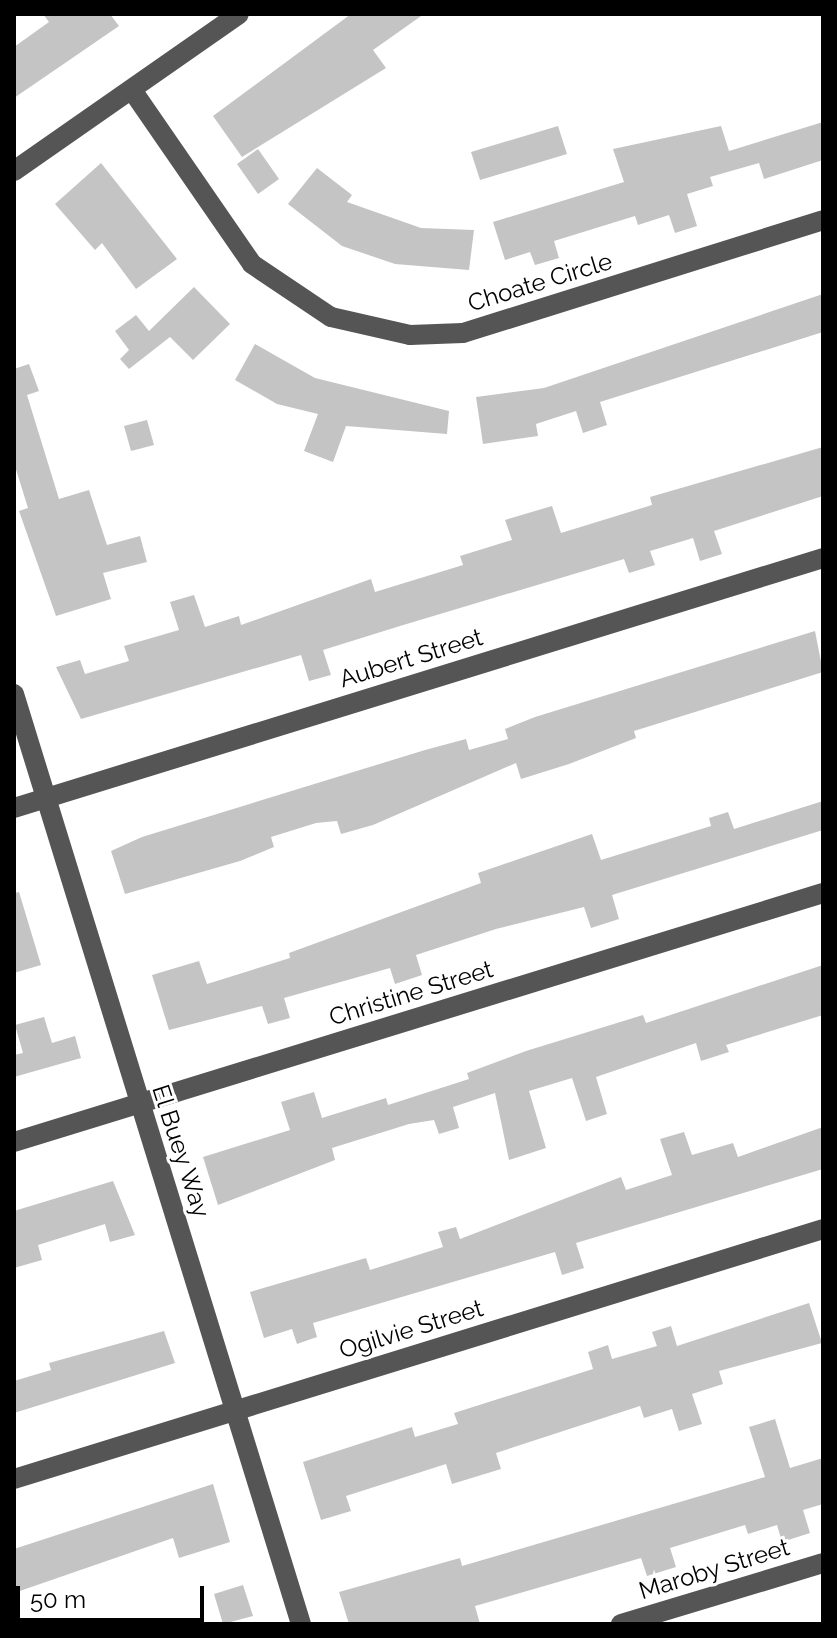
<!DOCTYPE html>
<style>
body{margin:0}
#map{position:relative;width:837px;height:1638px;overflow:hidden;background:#fff;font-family:Raleway,sans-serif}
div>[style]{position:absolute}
.building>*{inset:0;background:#c4c4c4}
.minor>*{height:20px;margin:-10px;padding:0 10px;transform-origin:10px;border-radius:10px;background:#555}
span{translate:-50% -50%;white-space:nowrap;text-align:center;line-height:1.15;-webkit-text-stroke:6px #fff;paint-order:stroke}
.street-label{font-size:24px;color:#000}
.frame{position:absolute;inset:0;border:16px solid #000;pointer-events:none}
.scale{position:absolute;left:16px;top:1586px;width:188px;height:36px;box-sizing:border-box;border:4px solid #000;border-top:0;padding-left:10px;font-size:24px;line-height:28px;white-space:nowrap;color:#000;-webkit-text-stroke:6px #fff;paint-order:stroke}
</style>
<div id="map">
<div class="building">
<i style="clip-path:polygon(43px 14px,110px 14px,119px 26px,14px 98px,14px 47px,49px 22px)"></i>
<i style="clip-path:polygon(351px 14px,424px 14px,373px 50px,386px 68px,242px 157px,213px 116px)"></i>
<i style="clip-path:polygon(823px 122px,823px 160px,764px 179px,759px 163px,710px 177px,713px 186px,687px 194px,697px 226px,675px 233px,669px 215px,638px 225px,635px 216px,554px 241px,559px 258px,535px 265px,530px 252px,505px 260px,493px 222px,624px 182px,613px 149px,721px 126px,729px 151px)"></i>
<i style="clip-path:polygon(558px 126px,567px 154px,480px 180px,471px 152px)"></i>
<i style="clip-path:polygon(258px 149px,279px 179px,258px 194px,237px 164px)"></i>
<i style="clip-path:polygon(101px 163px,177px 259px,136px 289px,102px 243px,95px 250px,55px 204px)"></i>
<i style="clip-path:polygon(317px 168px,352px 195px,347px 202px,421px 228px,474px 230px,469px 270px,395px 264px,342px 246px,288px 204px)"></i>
<i style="clip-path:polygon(194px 287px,230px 324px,193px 360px,170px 337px,129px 369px,120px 359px,129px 350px,115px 331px,136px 315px,149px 331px)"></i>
<i style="clip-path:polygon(823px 294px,823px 332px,600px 402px,607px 425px,583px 433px,576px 411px,536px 424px,538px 436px,483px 444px,476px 397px,544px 388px)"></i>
<i style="clip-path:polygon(255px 344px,315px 378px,449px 411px,447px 434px,346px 426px,333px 462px,304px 451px,318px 414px,277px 404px,235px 380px)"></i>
<i style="clip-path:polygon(29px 364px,39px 391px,27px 395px,59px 499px,89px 490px,107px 545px,140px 536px,147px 562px,103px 573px,111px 599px,56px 616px,19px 511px,28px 508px,14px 463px,14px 369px)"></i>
<i style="clip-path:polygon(147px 420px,154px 445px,131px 451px,124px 426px)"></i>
<i style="clip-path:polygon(823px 447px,823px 496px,714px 531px,722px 554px,700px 561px,693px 538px,650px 551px,655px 565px,629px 573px,624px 559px,400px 626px,323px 650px,331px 675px,309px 681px,301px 655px,81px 719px,56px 667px,80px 660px,85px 674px,129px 661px,124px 646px,179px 630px,170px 602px,194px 595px,205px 627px,239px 616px,241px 625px,371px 579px,375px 592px,463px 565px,460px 556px,512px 540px,505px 520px,552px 506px,561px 533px,652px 505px,650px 497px)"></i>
<i style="clip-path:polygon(815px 631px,823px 672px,634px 731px,636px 738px,569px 764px,521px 779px,516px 763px,373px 825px,341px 834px,337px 821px,316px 823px,271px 837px,274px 847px,240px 861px,125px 894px,111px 851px,142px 837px,425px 750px,466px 739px,469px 750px,508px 739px,505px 729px,535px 717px)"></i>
<i style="clip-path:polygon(823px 801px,823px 830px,612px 895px,619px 919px,591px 928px,584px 907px,496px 929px,416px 955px,422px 975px,395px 984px,390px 968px,284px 998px,290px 1018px,268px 1024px,262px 1006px,169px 1030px,152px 975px,199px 961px,207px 984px,290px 958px,289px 953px,481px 883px,478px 873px,592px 834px,601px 860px,711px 826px,709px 818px,728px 812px,734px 829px)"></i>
<i style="clip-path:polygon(19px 892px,41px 965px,14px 973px,14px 893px)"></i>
<i style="clip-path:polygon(823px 965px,823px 1015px,726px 1045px,729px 1052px,701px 1061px,696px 1043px,596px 1077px,607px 1114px,586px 1121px,572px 1078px,529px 1091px,546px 1148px,509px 1160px,495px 1093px,453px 1107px,459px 1128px,439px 1134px,434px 1120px,409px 1124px,332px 1148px,335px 1160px,218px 1205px,203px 1157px,290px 1130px,281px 1102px,314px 1092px,322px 1118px,386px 1098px,388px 1105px,469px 1079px,467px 1073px,526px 1051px,643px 1015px,646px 1023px)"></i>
<i style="clip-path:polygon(44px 1017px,52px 1043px,75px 1036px,81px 1058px,14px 1077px,14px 1055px,23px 1053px,15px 1025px)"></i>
<i style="clip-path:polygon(823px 1127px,823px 1169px,576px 1243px,584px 1268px,562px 1275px,555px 1252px,313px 1323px,317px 1337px,297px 1344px,292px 1329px,264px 1338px,250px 1292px,366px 1258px,370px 1270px,443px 1247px,438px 1232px,456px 1227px,460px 1239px,621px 1177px,626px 1190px,672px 1175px,660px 1139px,684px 1132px,692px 1155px,733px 1143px,738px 1157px)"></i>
<i style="clip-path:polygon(113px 1181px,135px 1235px,110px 1242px,105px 1224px,38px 1245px,42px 1260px,14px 1268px,14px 1211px)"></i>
<i style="clip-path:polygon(809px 1303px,822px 1343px,719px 1371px,723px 1384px,692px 1394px,702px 1424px,679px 1431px,672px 1409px,644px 1418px,640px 1406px,496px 1453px,501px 1469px,452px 1484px,446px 1464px,346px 1496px,351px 1511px,321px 1520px,303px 1462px,412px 1427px,415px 1437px,458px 1424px,454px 1413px,593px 1369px,588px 1352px,608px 1345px,612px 1359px,657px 1346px,652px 1332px,671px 1326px,677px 1346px)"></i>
<i style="clip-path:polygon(164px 1331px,175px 1363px,14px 1413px,14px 1381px,51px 1370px,49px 1363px)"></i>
<i style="clip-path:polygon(775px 1419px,790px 1468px,823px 1458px,823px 1504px,803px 1510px,810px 1533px,782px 1542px,777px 1525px,748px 1534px,745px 1525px,670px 1548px,676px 1567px,647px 1576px,641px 1558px,475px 1606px,480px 1624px,349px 1624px,339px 1592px,460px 1558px,462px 1566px,765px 1477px,749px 1427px)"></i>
<i style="clip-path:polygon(213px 1484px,230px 1542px,179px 1558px,173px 1538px,14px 1593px,14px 1549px)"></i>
<i style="clip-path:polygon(243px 1585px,253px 1616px,223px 1624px,214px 1594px)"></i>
</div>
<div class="minor">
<i style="left:132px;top:90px;width:211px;rotate:55.4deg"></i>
<i style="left:252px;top:264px;width:95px;rotate:33.9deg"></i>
<i style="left:331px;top:317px;width:81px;rotate:12.8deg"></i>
<i style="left:410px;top:335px;width:53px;rotate:-2.2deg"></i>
<i style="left:463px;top:333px;width:377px;rotate:-17.4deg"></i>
<i style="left:14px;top:171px;width:274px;rotate:-34.9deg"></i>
<i style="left:14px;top:694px;width:973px;rotate:72.85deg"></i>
<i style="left:14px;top:808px;width:847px;rotate:-17.17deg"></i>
<i style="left:14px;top:1142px;width:846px;rotate:-17.11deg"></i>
<i style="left:14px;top:1479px;width:847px;rotate:-17.17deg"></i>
<i style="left:621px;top:1624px;width:211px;rotate:-16.8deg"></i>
</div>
<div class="street-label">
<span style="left:540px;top:282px;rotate:-17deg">Choate Circle</span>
<span style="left:411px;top:658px;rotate:-17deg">Aubert Street</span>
<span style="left:411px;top:993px;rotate:-17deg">Christine Street</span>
<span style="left:181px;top:1151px;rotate:72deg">El Buey Way</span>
<span style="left:411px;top:1329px;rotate:-17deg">Ogilvie Street</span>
<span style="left:714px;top:1569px;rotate:-17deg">Maroby Street</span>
</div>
<div class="frame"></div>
<div class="scale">50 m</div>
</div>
